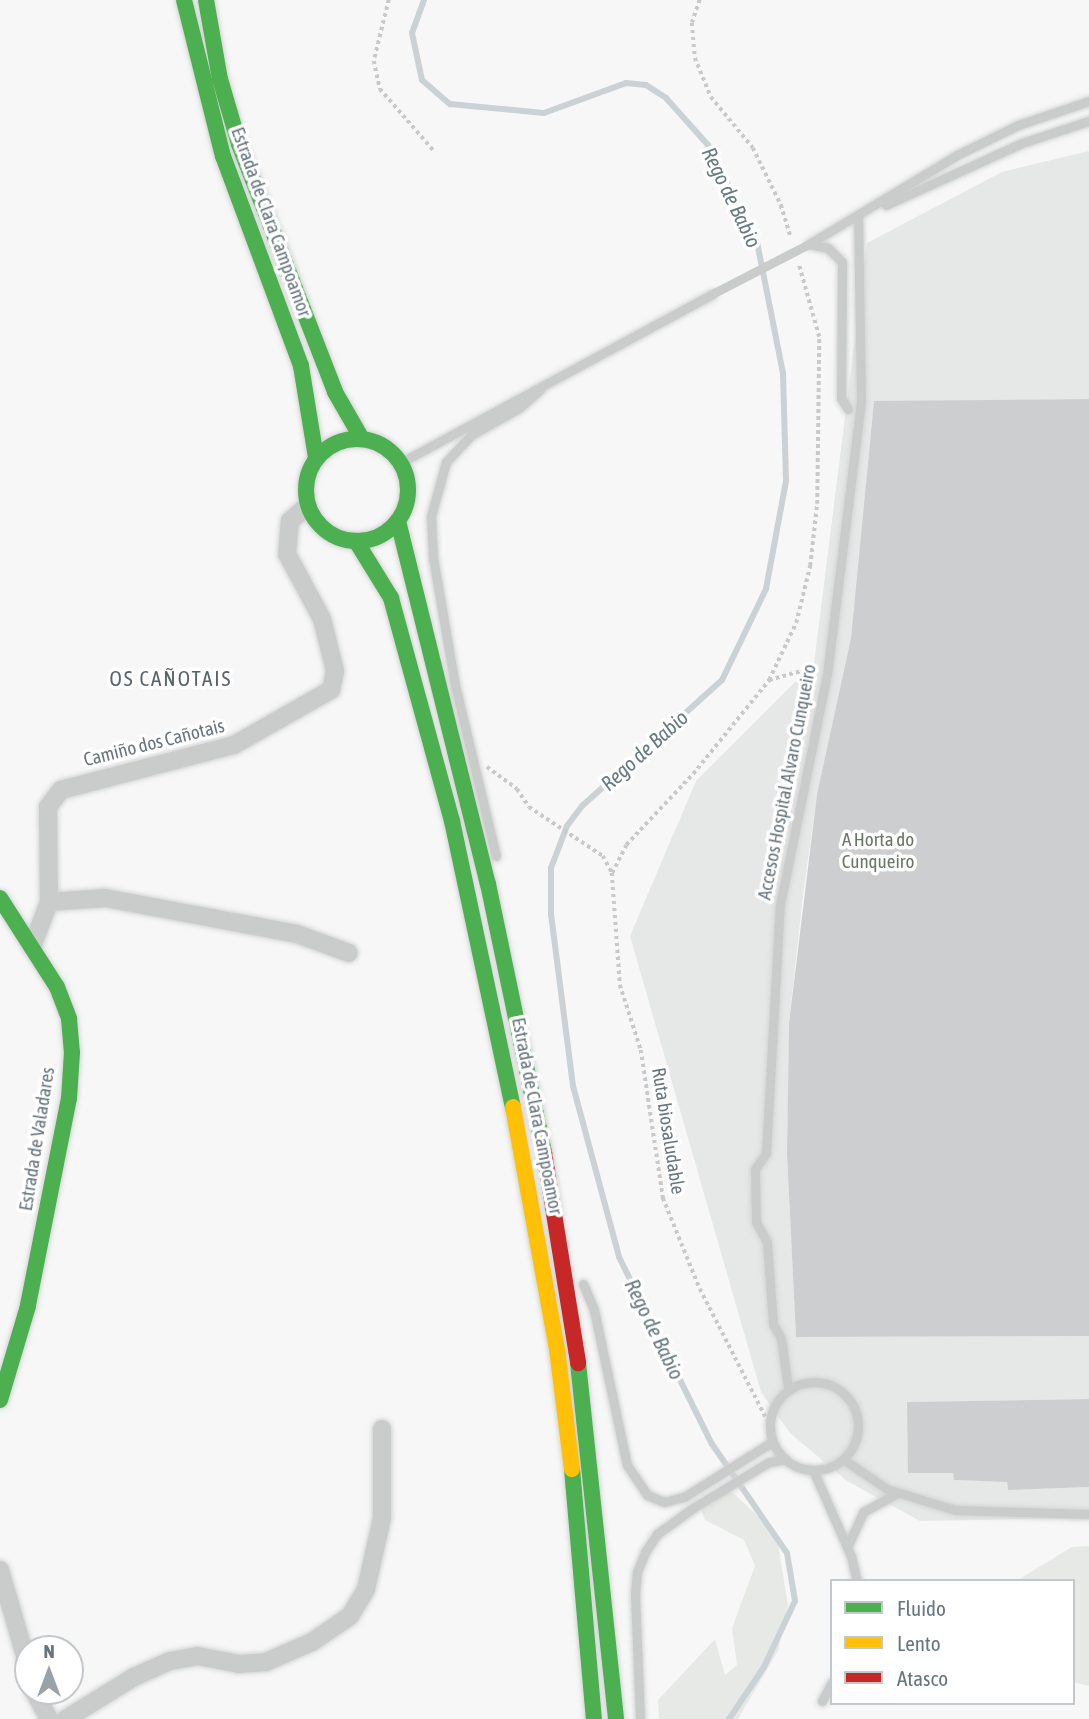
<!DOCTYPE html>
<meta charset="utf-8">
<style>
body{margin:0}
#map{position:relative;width:1089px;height:1719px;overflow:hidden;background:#f7f7f7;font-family:"Asap Condensed",sans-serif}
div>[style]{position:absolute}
.built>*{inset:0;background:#e6e7e7}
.green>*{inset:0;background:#e6e9e5}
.stream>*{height:6px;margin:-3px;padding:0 3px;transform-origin:3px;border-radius:3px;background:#cad2d5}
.building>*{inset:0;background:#cccecf}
.path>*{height:3.5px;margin-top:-1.75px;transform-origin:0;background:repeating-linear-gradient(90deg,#c8c9ca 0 3.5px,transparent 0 7px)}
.roads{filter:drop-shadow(0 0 2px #d3d4d5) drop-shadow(0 0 2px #d3d4d5)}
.lane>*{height:9px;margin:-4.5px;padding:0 4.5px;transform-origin:4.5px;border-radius:4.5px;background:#cacccc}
.lane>.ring{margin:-4.5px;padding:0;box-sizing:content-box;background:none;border:9px solid #cacccc;border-radius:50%}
.street>*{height:18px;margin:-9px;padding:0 9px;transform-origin:9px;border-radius:9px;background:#cacccc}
.fast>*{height:16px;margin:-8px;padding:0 8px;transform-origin:8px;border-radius:8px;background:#4caf50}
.fast>.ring{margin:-8px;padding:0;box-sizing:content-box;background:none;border:16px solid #4caf50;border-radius:50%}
.slow>*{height:16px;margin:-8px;padding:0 8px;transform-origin:8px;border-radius:8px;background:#ffc107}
.jam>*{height:16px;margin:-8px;padding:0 8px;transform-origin:8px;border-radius:8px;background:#c62828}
.lane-bridge>*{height:9px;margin:-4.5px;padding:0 4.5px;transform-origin:4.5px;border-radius:4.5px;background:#cacccc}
span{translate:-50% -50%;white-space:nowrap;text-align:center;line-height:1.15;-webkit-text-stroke:7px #fff;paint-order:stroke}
.street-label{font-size:19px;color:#66757e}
.park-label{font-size:19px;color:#687765}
.water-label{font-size:21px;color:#667a7f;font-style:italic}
.neighbourhood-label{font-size:21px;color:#57636a;letter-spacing:2px}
.legend{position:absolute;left:830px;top:1579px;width:245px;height:126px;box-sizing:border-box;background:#fff;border:2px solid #c2c8cb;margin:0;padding:9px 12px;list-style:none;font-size:21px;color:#66757e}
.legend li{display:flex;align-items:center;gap:14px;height:35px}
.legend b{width:35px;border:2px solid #c2c8cb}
.north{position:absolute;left:14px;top:1635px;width:70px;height:70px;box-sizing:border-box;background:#fff;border:2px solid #c2c8cb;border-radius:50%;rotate:0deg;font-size:19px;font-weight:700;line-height:28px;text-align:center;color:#66757e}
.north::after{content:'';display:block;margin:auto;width:24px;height:32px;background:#99a2a8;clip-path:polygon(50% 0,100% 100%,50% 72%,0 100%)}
</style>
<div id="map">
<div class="built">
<i style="clip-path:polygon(1089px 151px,1089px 399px,874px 402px,851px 638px,817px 794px,803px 895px,789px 1023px,787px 1154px,796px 1337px,1089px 1336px,1089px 1399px,907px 1402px,909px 1473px,953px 1473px,955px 1480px,1007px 1482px,1008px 1490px,1089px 1487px,1089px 1518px,920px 1521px,847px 1481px,790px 1433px,761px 1392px,630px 936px,696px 781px,814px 663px,867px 243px,1002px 172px)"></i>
</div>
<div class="green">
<i style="clip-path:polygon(730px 1490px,776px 1533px,788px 1605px,778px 1651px,738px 1719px,659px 1719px,658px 1700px,715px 1639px,725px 1675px,737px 1665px,732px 1628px,755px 1566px,744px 1540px,705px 1520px,700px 1508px)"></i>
<i style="clip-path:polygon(1089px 1546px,1089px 1686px,1073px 1682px,1073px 1581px,1016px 1581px,1072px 1547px)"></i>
</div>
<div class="stream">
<i style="left:424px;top:0;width:35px;rotate:110deg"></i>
<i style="left:412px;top:33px;width:48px;rotate:78deg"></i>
<i style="left:422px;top:80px;width:37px;rotate:41deg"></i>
<i style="left:450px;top:104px;width:94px;rotate:5.5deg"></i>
<i style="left:544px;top:113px;width:87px;rotate:-20.1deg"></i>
<i style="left:626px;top:83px;width:20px;rotate:6deg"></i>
<i style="left:646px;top:85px;width:24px;rotate:33deg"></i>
<i style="left:666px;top:98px;width:63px;rotate:48.2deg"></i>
<i style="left:708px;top:145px;width:109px;rotate:63.2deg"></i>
<i style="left:757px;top:242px;width:134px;rotate:78.8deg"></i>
<i style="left:783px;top:373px;width:108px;rotate:88.4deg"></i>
<i style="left:786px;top:481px;width:110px;rotate:100.5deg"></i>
<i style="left:766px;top:589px;width:101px;rotate:115.8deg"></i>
<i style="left:722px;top:680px;width:188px;rotate:138deg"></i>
<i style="left:582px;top:806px;width:25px;rotate:127deg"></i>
<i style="left:567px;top:826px;width:45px;rotate:110.9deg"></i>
<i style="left:551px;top:868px;width:46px;rotate:90deg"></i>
<i style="left:551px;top:914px;width:173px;rotate:82.7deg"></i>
<i style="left:573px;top:1086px;width:177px;rotate:74.9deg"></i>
<i style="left:619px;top:1257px;width:209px;rotate:63.6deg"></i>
<i style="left:712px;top:1444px;width:132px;rotate:55.5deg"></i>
<i style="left:787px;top:1553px;width:49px;rotate:80.5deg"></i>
<i style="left:795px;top:1601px;width:73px;rotate:115.2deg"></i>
<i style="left:764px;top:1667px;width:63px;rotate:123.9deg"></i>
</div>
<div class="building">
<i style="clip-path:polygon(1089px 399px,1089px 1336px,796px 1337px,787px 1154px,789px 1023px,817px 794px,851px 638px,874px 401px)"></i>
<i style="clip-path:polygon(1089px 1399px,1089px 1487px,1008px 1490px,1007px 1482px,954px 1480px,953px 1473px,908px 1473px,907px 1402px)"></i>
</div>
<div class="path">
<i style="left:389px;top:0;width:63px;rotate:103.8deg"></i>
<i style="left:374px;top:61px;width:29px;rotate:78deg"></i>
<i style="left:380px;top:89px;width:84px;rotate:48.9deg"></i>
<i style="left:700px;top:0;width:24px;rotate:109deg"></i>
<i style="left:692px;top:23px;width:35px;rotate:85deg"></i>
<i style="left:695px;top:58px;width:42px;rotate:67.7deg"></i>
<i style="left:711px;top:97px;width:66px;rotate:50.5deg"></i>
<i style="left:753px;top:148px;width:64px;rotate:63.8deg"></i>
<i style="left:781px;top:205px;width:34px;rotate:73deg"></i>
<i style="left:769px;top:680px;width:63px;rotate:-64.7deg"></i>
<i style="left:796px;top:623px;width:59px;rotate:-76.2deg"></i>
<i style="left:810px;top:566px;width:62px;rotate:-83.6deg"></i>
<i style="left:817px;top:504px;width:167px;rotate:-89.3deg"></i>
<i style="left:819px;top:337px;width:74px;rotate:-105.7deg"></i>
<i style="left:487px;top:767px;width:37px;rotate:36deg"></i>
<i style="left:517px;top:789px;width:22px;rotate:56deg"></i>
<i style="left:529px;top:807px;width:89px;rotate:33.5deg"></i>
<i style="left:603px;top:856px;width:19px;rotate:62deg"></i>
<i style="left:612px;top:873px;width:112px;rotate:85.9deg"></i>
<i style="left:620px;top:985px;width:68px;rotate:72.1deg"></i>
<i style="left:641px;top:1050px;width:150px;rotate:81.5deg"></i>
<i style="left:663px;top:1198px;width:98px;rotate:67.9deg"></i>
<i style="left:700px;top:1289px;width:154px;rotate:62.9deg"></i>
<i style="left:612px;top:873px;width:31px;rotate:-63deg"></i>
<i style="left:626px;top:845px;width:98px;rotate:-46.7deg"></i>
<i style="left:693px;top:774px;width:121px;rotate:-51deg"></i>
<i style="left:769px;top:680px;width:49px;rotate:-15.5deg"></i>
</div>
<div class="roads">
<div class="lane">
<i style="left:886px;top:205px;width:149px;rotate:-24.5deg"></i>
<i style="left:1022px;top:143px;width:71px;rotate:-18.2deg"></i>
<i style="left:809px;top:244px;width:173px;rotate:-31deg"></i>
<i style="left:957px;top:155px;width:68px;rotate:-26.2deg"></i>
<i style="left:1018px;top:125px;width:75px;rotate:-18.7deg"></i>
<i style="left:809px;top:244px;width:19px;rotate:12deg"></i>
<i style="left:828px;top:248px;width:20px;rotate:45deg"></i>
<i style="left:842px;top:262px;width:136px;rotate:90.4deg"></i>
<i style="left:841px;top:398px;width:13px;rotate:58deg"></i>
<i style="left:400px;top:463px;width:355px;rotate:-28.4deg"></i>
<i style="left:496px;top:856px;width:176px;rotate:-103.5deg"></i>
<i style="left:455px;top:685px;width:129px;rotate:-99.8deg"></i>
<i style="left:433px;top:558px;width:42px;rotate:-92.7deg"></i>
<i style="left:431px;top:516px;width:56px;rotate:-74.5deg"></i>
<i style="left:446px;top:462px;width:37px;rotate:-47deg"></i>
<i style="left:471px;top:435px;width:55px;rotate:-29.4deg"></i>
<i style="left:519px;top:408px;width:28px;rotate:-41deg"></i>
<i style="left:583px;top:1284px;width:28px;rotate:67deg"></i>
<i style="left:594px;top:1310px;width:158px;rotate:78deg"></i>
<i style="left:627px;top:1465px;width:36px;rotate:56deg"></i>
<i style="left:647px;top:1495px;width:18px;rotate:22deg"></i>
<i style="left:664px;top:1502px;width:21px;rotate:-14deg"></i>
<i style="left:684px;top:1497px;width:104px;rotate:-32deg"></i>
<i class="ring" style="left:770px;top:1382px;width:79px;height:79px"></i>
<i style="left:788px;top:1388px;width:50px;rotate:-98deg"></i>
<i style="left:781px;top:1338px;width:16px;rotate:-120deg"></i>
<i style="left:773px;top:1324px;width:82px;rotate:-94.2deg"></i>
<i style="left:767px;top:1242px;width:23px;rotate:-119deg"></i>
<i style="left:756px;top:1222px;width:53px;rotate:-91.1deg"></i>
<i style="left:755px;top:1169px;width:19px;rotate:-55deg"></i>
<i style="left:766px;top:1153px;width:248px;rotate:-86.8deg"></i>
<i style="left:780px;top:905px;width:235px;rotate:-78.5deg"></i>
<i style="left:827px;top:675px;width:276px;rotate:-82.9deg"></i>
<i style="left:861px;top:401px;width:184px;rotate:-90.9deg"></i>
<i style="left:843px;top:1459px;width:53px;rotate:34.3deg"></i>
<i style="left:887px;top:1489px;width:71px;rotate:17.2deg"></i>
<i style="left:955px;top:1510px;width:134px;rotate:1.7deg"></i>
<i style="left:813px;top:1470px;width:94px;rotate:66.2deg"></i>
<i style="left:851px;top:1556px;width:26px;rotate:77deg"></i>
<i style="left:847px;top:1547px;width:38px;rotate:-65deg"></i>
<i style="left:863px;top:1512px;width:39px;rotate:-29deg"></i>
<i style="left:822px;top:1701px;width:21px;rotate:-62deg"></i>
<i style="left:640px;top:1719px;width:125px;rotate:-92.3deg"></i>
<i style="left:635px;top:1594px;width:22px;rotate:-85deg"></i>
<i style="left:637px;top:1572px;width:22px;rotate:-68deg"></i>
<i style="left:645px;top:1552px;width:22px;rotate:-56deg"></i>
<i style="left:657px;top:1534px;width:44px;rotate:-35.8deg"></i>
<i style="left:693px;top:1508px;width:89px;rotate:-31.2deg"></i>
<i style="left:769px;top:1462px;width:14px;rotate:-8deg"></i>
</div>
<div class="street">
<i style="left:49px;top:902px;width:56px;rotate:-4.1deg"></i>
<i style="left:105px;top:898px;width:195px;rotate:10.6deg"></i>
<i style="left:297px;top:934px;width:55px;rotate:20.1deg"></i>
<i style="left:32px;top:947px;width:48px;rotate:-69.3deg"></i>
<i style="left:49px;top:902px;width:95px;rotate:-90.6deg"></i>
<i style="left:48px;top:807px;width:21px;rotate:-53deg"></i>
<i style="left:61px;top:790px;width:179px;rotate:-14.6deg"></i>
<i style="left:234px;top:745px;width:112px;rotate:-29.6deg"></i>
<i style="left:331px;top:690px;width:19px;rotate:-78deg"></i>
<i style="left:335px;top:671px;width:54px;rotate:-104deg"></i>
<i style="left:322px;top:619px;width:74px;rotate:-118.3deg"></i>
<i style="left:287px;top:554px;width:33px;rotate:-85deg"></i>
<i style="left:290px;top:521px;width:23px;rotate:-41deg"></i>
<i style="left:0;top:1570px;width:100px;rotate:73.7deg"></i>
<i style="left:34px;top:1691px;width:32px;rotate:62deg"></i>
<i style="left:66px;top:1719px;width:80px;rotate:-31.7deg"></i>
<i style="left:134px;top:1677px;width:39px;rotate:-24deg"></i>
<i style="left:170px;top:1661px;width:28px;rotate:-10deg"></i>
<i style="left:198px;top:1656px;width:42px;rotate:11deg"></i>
<i style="left:239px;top:1664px;width:27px;rotate:-4deg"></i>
<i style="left:266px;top:1662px;width:50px;rotate:-23.5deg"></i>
<i style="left:312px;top:1642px;width:46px;rotate:-34.4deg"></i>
<i style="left:350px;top:1616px;width:31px;rotate:-59deg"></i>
<i style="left:366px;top:1589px;width:73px;rotate:-77.3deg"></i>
<i style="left:382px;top:1518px;width:89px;rotate:-90deg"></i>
</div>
<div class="fast">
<i style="left:184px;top:0;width:161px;rotate:76deg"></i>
<i style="left:223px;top:156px;width:224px;rotate:69.6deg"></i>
<i style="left:301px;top:366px;width:93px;rotate:80.7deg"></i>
<i style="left:206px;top:0;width:80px;rotate:80deg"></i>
<i style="left:220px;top:79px;width:68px;rotate:73.7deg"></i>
<i style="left:239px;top:144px;width:266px;rotate:68.8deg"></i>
<i style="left:335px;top:392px;width:54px;rotate:60.1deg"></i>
<i class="ring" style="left:306px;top:439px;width:86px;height:86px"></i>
<i style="left:398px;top:521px;width:374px;rotate:76.1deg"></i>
<i style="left:488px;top:884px;width:274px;rotate:78.2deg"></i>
<i style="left:356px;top:541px;width:67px;rotate:58.4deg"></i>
<i style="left:391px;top:598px;width:231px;rotate:74.7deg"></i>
<i style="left:452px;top:821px;width:292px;rotate:78deg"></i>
<i style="left:0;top:898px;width:106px;rotate:57.4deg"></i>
<i style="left:57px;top:987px;width:34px;rotate:69deg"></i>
<i style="left:69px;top:1019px;width:33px;rotate:85deg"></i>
<i style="left:72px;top:1052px;width:46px;rotate:93.7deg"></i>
<i style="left:69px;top:1098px;width:212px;rotate:101.2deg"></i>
<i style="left:28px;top:1306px;width:98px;rotate:106.6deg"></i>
<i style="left:578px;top:1363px;width:358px;rotate:83.9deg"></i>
<i style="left:572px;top:1469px;width:251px;rotate:85deg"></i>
</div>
<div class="slow">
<i style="left:513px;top:1107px;width:246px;rotate:79.7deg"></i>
<i style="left:557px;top:1349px;width:121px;rotate:82.9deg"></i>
</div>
<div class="jam">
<i style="left:544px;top:1152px;width:214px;rotate:80.8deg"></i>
</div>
</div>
<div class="lane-bridge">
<i style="left:712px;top:294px;width:109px;rotate:-27.3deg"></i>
</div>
<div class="street-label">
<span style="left:271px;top:222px;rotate:70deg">Estrada de Clara Campoamor</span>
<span style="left:154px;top:743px;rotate:-14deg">Camiño dos Cañotais</span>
<span style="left:787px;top:782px;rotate:-79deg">Accesos Hospital Alvaro Cunqueiro</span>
<span style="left:537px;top:1116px;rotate:79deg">Estrada de Clara Campoamor</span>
<span style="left:668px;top:1131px;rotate:81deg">Ruta biosaludable</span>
<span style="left:37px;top:1139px;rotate:-81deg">Estrada de Valadares</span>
</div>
<div class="park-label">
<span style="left:878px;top:851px">A Horta do<br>Cunqueiro</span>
</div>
<div class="water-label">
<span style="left:732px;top:197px;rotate:64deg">Rego de Babio</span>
<span style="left:644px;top:750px;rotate:-42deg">Rego de Babio</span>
<span style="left:655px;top:1329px;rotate:64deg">Rego de Babio</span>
</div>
<div class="neighbourhood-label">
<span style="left:171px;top:678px">OS CAÑOTAIS</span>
</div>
<ul class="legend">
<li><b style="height:9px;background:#4caf50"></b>Fluido</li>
<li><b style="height:9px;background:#ffc107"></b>Lento</li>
<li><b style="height:9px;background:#c62828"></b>Atasco</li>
</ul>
<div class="north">N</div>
</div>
